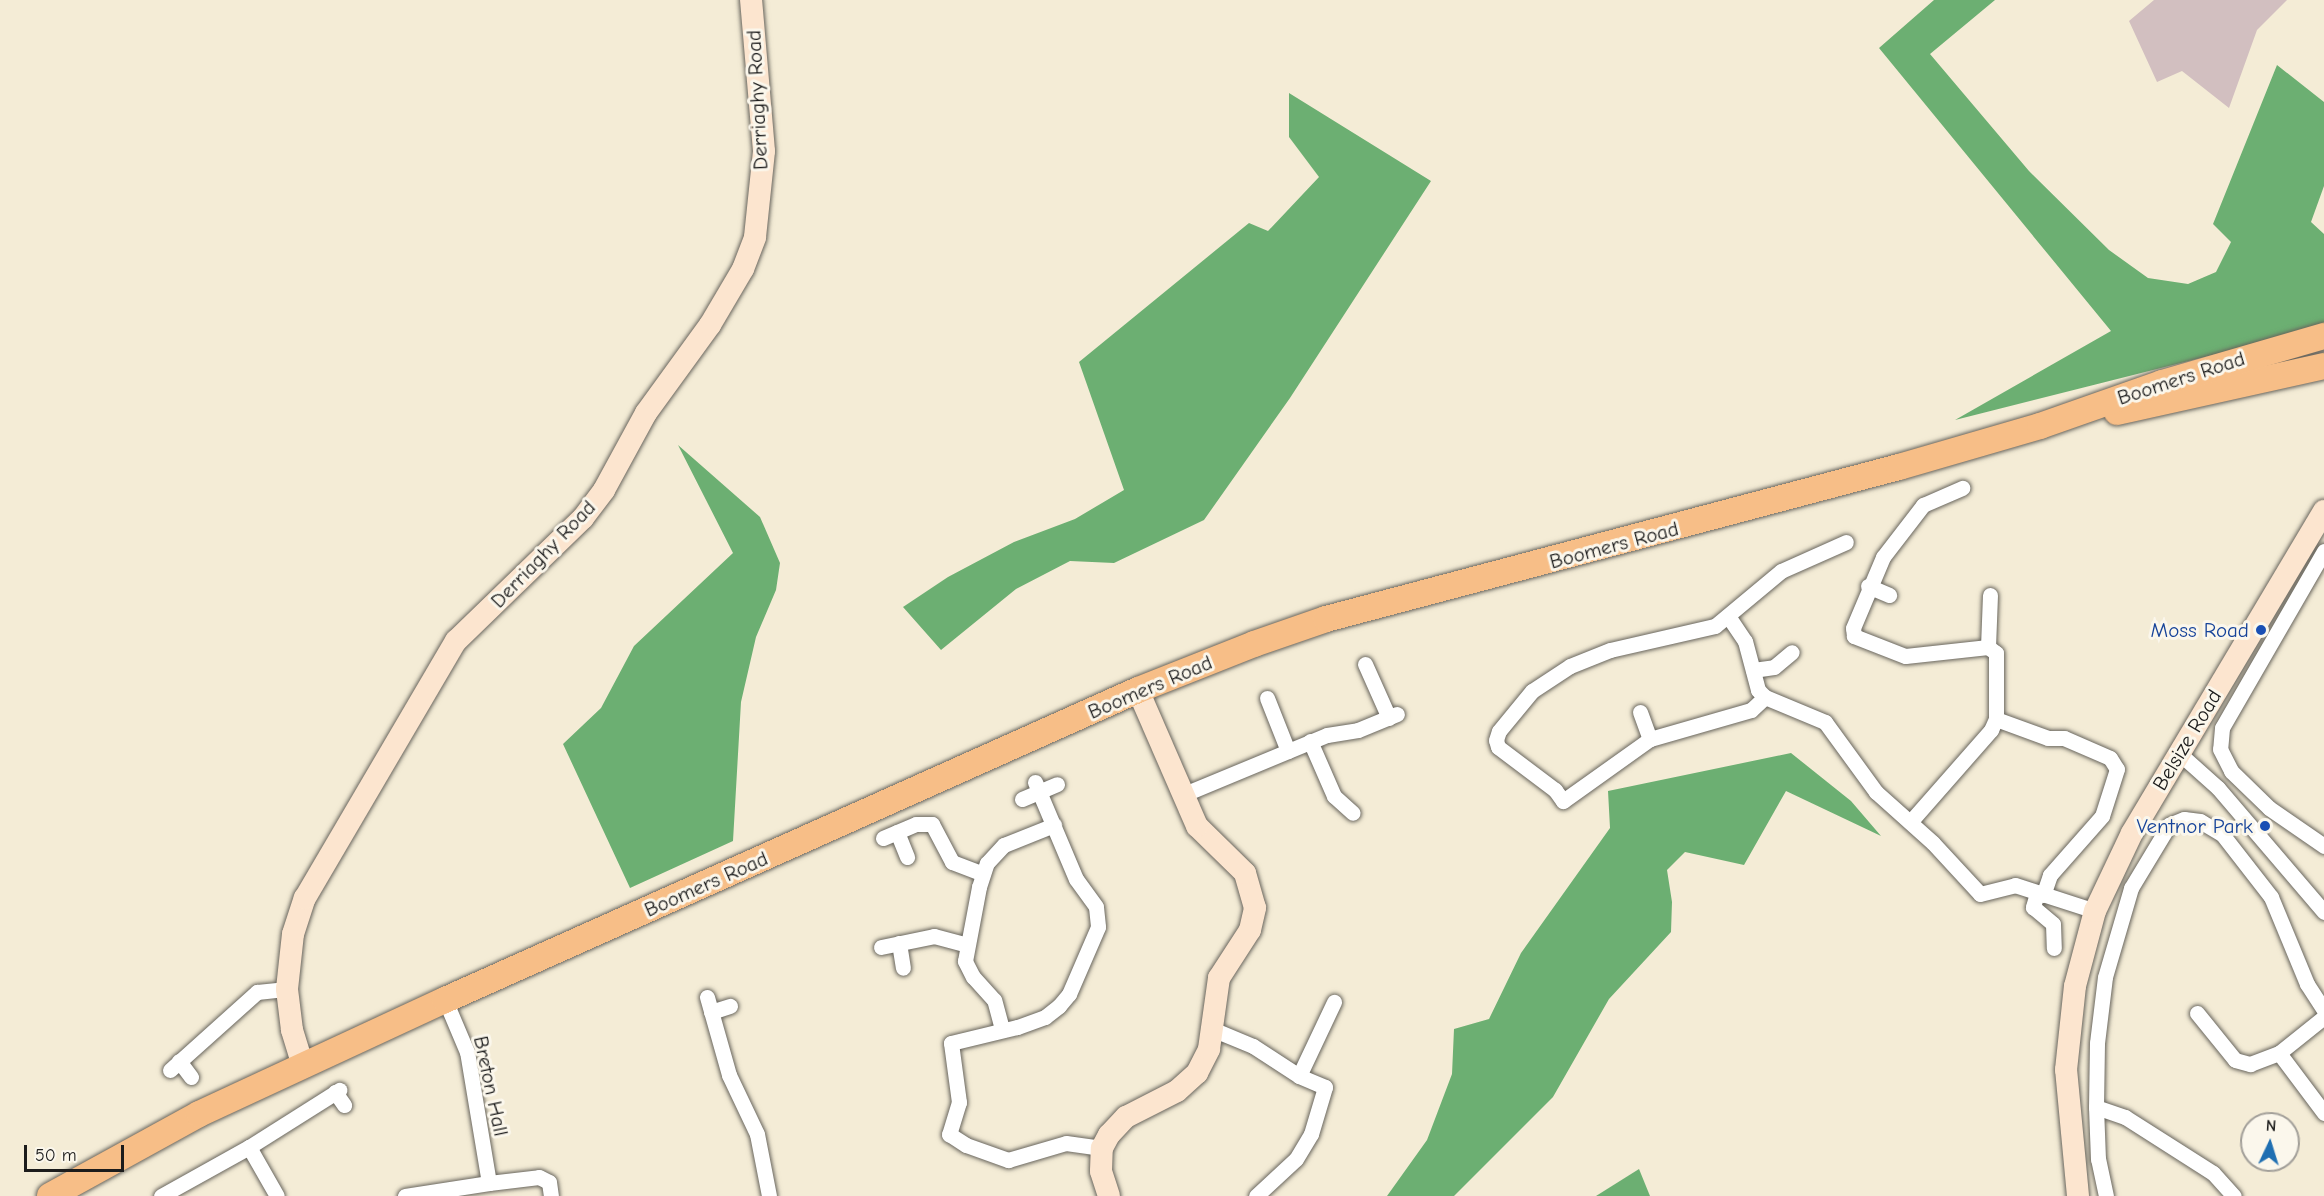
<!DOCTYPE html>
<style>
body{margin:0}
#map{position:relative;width:2324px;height:1196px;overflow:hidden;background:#f4ecd6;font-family:"Comic Neue",sans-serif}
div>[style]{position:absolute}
.industrial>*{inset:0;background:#d2bfc0}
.forest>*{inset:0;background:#6caf72}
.roads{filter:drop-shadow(0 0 2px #68655d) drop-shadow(0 0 2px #68655d)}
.street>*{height:15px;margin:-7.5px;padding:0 7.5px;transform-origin:7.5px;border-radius:7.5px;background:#fff}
.secondary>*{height:22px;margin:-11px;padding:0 11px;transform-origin:11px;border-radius:11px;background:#fce5cf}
.primary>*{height:26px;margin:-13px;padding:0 13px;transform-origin:13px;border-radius:13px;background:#f7be87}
.dots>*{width:16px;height:16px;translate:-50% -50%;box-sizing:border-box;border:3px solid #fbf7ec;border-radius:50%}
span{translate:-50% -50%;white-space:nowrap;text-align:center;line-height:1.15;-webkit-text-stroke:6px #fbf7ec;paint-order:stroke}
.street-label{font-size:21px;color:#1c1c1c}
.transit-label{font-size:21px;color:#164399}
.right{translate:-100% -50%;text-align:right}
.north{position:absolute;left:2240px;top:1112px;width:60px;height:60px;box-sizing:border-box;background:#fbf7ec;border:2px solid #a29f99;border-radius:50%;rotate:4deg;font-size:16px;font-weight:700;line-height:24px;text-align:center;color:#1c1c1c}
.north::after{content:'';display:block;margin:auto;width:21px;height:27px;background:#1f6fb2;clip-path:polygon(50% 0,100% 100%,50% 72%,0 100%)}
.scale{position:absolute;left:24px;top:1145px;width:100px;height:27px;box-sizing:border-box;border:3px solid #1c1c1c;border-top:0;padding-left:8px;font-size:18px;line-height:21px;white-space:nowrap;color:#1c1c1c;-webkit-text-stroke:4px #fbf7ec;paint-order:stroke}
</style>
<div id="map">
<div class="industrial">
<i style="clip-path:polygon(2154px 0,2287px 0,2257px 30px,2229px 108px,2182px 71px,2157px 82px,2129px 21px)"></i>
</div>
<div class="forest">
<i style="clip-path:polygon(1934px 0,1995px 0,1930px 54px,2029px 171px,2109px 250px,2148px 278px,2188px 284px,2216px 272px,2231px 242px,2213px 224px,2277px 65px,2324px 102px,2324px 186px,2311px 222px,2324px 234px,2324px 327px,1955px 420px,2111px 331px,1879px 48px)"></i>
<i style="clip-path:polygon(1289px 93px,1431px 181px,1290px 398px,1204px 520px,1114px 563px,1070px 561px,1016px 589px,941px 650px,903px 607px,948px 577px,1014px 542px,1075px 519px,1124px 490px,1079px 362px,1249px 223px,1268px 231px,1319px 177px,1289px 137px)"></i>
<i style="clip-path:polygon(678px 445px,760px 517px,780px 563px,776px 590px,756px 637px,741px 702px,733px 841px,630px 888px,563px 744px,601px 708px,634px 646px,733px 553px)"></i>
<i style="clip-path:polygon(1791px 753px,1851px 801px,1881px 836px,1786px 791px,1744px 865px,1685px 852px,1667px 870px,1672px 902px,1671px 932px,1609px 999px,1553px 1097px,1454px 1196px,1387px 1196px,1427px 1140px,1452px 1074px,1454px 1029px,1489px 1019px,1521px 953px,1610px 828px,1608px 791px)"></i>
<i style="clip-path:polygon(1639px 1169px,1650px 1196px,1596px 1196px)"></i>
</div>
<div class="roads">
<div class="street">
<i style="left:2324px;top:551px;width:204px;rotate:120deg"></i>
<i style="left:2222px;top:728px;width:21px;rotate:95deg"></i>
<i style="left:2220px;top:749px;width:25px;rotate:63deg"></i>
<i style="left:2231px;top:771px;width:53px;rotate:44.2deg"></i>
<i style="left:2269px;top:808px;width:67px;rotate:34.6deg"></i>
<i style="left:1868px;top:586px;width:23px;rotate:23deg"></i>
<i style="left:1728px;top:616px;width:30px;rotate:56deg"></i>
<i style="left:1745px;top:641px;width:51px;rotate:75.1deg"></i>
<i style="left:1758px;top:690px;width:10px;rotate:45deg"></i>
<i style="left:1765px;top:697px;width:65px;rotate:22.6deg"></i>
<i style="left:1825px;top:722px;width:87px;rotate:53.9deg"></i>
<i style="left:1876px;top:792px;width:76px;rotate:41.8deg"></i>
<i style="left:1933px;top:843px;width:69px;rotate:47.3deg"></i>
<i style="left:1980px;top:894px;width:36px;rotate:-14deg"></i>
<i style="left:2015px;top:885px;width:84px;rotate:18deg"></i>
<i style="left:1988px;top:647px;width:52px;rotate:-87.8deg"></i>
<i style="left:1365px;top:664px;width:59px;rotate:66deg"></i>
<i style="left:1753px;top:670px;width:21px;rotate:-8deg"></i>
<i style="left:1774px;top:667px;width:23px;rotate:-40deg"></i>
<i style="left:1765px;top:697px;width:19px;rotate:137deg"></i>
<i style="left:1751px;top:710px;width:105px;rotate:164deg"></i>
<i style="left:1650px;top:739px;width:107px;rotate:144.5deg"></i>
<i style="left:1563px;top:801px;width:14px;rotate:-126deg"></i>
<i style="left:1555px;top:790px;width:71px;rotate:-143deg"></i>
<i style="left:1498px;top:747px;width:7px;rotate:-106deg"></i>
<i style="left:1496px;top:740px;width:9px;rotate:-72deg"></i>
<i style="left:1499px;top:731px;width:52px;rotate:-50.5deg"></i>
<i style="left:1532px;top:691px;width:45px;rotate:-33.3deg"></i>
<i style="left:1570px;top:666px;width:43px;rotate:-21.8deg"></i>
<i style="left:1610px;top:650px;width:108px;rotate:-12.9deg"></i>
<i style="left:1715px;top:626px;width:86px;rotate:-39.8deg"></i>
<i style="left:1781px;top:571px;width:71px;rotate:-24deg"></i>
<i style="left:1267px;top:698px;width:57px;rotate:68.4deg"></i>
<i style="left:1640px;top:712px;width:29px;rotate:70deg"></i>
<i style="left:1996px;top:719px;width:55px;rotate:20.1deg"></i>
<i style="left:2048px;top:738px;width:16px"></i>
<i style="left:2064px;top:738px;width:50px;rotate:23.5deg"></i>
<i style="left:2110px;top:758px;width:13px;rotate:58deg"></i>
<i style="left:2117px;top:769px;width:49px;rotate:107.7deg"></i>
<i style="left:2102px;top:816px;width:79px;rotate:131.4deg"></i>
<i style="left:2050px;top:875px;width:21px;rotate:109deg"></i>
<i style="left:1310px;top:741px;width:60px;rotate:66.4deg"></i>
<i style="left:1334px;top:796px;width:25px;rotate:42deg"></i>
<i style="left:2180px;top:754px;width:51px;rotate:41.8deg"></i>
<i style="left:2218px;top:788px;width:163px;rotate:49.5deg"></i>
<i style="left:1035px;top:782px;width:105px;rotate:67.1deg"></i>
<i style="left:1076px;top:879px;width:34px;rotate:54deg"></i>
<i style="left:1096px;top:907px;width:20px;rotate:84deg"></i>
<i style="left:1098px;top:927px;width:73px;rotate:113.4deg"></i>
<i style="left:1069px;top:994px;width:16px;rotate:130deg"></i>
<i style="left:1059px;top:1006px;width:18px;rotate:142deg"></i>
<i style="left:1045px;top:1017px;width:30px;rotate:160deg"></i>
<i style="left:1017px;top:1027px;width:68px;rotate:166.4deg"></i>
<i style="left:951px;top:1043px;width:60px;rotate:82.3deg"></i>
<i style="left:959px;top:1102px;width:34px;rotate:107deg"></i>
<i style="left:949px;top:1134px;width:20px;rotate:33deg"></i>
<i style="left:966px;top:1145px;width:45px;rotate:19.7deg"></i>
<i style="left:1008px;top:1160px;width:60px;rotate:-16.3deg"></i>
<i style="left:1066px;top:1143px;width:36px;rotate:8deg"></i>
<i style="left:1182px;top:795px;width:157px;rotate:-22.5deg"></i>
<i style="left:1327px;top:735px;width:31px;rotate:-9deg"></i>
<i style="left:1358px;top:730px;width:42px;rotate:-22.3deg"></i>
<i style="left:1022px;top:799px;width:38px;rotate:-23deg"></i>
<i style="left:1911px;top:821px;width:121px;rotate:-48.7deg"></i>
<i style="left:1991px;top:730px;width:12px;rotate:-66deg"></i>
<i style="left:1996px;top:719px;width:66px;rotate:-90deg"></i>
<i style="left:1996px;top:653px;width:10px;rotate:-143deg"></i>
<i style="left:1988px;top:647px;width:83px;rotate:173.8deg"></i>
<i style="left:1905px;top:656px;width:55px;rotate:-158.6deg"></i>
<i style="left:1854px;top:636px;width:8px;rotate:-97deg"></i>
<i style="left:1853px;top:628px;width:77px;rotate:-67.1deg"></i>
<i style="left:1883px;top:557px;width:66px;rotate:-52.4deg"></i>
<i style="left:1923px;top:505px;width:43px;rotate:-23.6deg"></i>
<i style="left:897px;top:832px;width:27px;rotate:68deg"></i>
<i style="left:883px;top:838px;width:36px;rotate:-23deg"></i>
<i style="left:916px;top:824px;width:16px"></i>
<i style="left:932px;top:824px;width:43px;rotate:62.2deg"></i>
<i style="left:952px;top:862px;width:33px;rotate:21deg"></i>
<i style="left:2037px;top:893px;width:15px;rotate:106deg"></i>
<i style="left:2033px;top:907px;width:26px;rotate:40deg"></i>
<i style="left:2053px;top:924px;width:24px;rotate:88deg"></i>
<i style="left:899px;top:943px;width:25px;rotate:81deg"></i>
<i style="left:881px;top:947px;width:54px;rotate:-11.7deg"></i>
<i style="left:934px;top:936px;width:34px;rotate:15deg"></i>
<i style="left:707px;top:997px;width:81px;rotate:74.2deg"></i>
<i style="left:729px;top:1075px;width:65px;rotate:64.6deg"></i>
<i style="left:757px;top:1134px;width:63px;rotate:79deg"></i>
<i style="left:711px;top:1012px;width:20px;rotate:-18deg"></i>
<i style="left:2197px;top:1013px;width:60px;rotate:51deg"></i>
<i style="left:2235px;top:1060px;width:16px;rotate:15deg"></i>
<i style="left:2250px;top:1064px;width:31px;rotate:-21deg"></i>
<i style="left:2279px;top:1053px;width:58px;rotate:-38.7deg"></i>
<i style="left:1002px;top:1029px;width:30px;rotate:-105deg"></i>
<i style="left:994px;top:1000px;width:31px;rotate:-132deg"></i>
<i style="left:973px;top:977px;width:18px;rotate:-117deg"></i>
<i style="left:965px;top:961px;width:75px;rotate:-79.3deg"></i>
<i style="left:979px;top:887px;width:25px;rotate:-72deg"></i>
<i style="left:987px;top:863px;width:25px;rotate:-47deg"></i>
<i style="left:1004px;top:845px;width:54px;rotate:-21.8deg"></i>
<i style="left:1212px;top:1029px;width:44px;rotate:22.5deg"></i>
<i style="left:1253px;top:1046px;width:55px;rotate:33.1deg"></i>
<i style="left:1299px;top:1076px;width:82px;rotate:-64.7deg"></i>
<i style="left:2279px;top:1053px;width:75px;rotate:53.1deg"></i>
<i style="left:179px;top:1061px;width:20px;rotate:53deg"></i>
<i style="left:170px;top:1070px;width:117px;rotate:-41.9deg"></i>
<i style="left:257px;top:992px;width:30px;rotate:-6deg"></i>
<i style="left:335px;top:1092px;width:16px;rotate:55deg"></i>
<i style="left:2096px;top:1107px;width:31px;rotate:19deg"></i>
<i style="left:2125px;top:1117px;width:104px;rotate:32.5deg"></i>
<i style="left:2213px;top:1173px;width:31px;rotate:48deg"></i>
<i style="left:249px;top:1147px;width:56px;rotate:60.3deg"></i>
<i style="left:489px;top:1183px;width:50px;rotate:-6.8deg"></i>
<i style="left:539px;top:1177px;width:11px;rotate:27deg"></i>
<i style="left:549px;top:1182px;width:14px;rotate:82deg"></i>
<i style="left:161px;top:1196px;width:101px;rotate:-29.1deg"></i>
<i style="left:249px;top:1147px;width:107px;rotate:-32.3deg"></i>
<i style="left:405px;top:1196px;width:85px;rotate:-8.8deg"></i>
<i style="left:489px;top:1183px;width:133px;rotate:-99.5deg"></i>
<i style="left:467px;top:1052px;width:56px;rotate:-112.9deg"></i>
<i style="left:1256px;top:1196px;width:54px;rotate:-42.8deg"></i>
<i style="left:1296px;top:1159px;width:29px;rotate:-59deg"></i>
<i style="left:1311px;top:1134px;width:49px;rotate:-73.4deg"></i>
<i style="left:1325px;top:1087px;width:28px;rotate:-157deg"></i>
<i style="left:2106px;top:1196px;width:38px;rotate:-102deg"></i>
<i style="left:2098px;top:1159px;width:52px;rotate:-92.2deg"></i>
<i style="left:2096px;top:1107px;width:64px;rotate:-89.1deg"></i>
<i style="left:2097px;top:1043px;width:66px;rotate:-83.1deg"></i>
<i style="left:2105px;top:977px;width:93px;rotate:-73.7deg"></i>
<i style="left:2131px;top:888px;width:74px;rotate:-58.9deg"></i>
<i style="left:2169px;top:825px;width:16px;rotate:-22deg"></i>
<i style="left:2184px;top:819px;width:16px;rotate:7deg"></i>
<i style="left:2200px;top:821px;width:26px;rotate:31deg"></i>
<i style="left:2222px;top:834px;width:80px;rotate:52.1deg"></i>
<i style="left:2271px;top:897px;width:94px;rotate:67.5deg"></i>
<i style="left:2307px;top:984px;width:31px;rotate:57deg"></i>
</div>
<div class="secondary">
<i style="left:303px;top:1066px;width:38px;rotate:-107deg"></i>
<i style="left:292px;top:1030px;width:41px;rotate:-97deg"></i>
<i style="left:287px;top:989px;width:55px;rotate:-83.8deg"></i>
<i style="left:293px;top:934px;width:38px;rotate:-72deg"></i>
<i style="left:305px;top:898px;width:298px;rotate:-59.6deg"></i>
<i style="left:456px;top:641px;width:177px;rotate:-44.1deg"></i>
<i style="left:583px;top:518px;width:35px;rotate:-53deg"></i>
<i style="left:604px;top:490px;width:88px;rotate:-61.4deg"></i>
<i style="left:646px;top:413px;width:109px;rotate:-54deg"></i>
<i style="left:710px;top:325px;width:65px;rotate:-59.5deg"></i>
<i style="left:743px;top:269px;width:34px;rotate:-69deg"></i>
<i style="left:755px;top:237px;width:86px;rotate:-84deg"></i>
<i style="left:764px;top:151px;width:152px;rotate:-94.9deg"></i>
<i style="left:1109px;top:1196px;width:26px;rotate:-108deg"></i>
<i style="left:1101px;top:1171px;width:23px;rotate:-88deg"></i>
<i style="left:1102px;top:1148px;width:15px;rotate:-62deg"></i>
<i style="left:1109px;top:1135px;width:25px;rotate:-47deg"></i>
<i style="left:1126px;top:1117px;width:57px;rotate:-27deg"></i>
<i style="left:1177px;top:1091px;width:27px;rotate:-42deg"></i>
<i style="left:1197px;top:1073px;width:27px;rotate:-63deg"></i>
<i style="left:1209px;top:1049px;width:72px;rotate:-82deg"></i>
<i style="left:1219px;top:978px;width:57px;rotate:-57.1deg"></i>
<i style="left:1250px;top:930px;width:23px;rotate:-77deg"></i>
<i style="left:1255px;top:908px;width:36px;rotate:-106deg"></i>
<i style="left:1245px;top:873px;width:67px;rotate:-135.6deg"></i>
<i style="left:1197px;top:826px;width:148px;rotate:-113.5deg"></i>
<i style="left:2078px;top:1196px;width:127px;rotate:-95.4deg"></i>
<i style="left:2066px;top:1070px;width:84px;rotate:-83.9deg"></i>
<i style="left:2075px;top:986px;width:78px;rotate:-75.1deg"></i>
<i style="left:2095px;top:911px;width:86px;rotate:-64.6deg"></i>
<i style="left:2132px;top:833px;width:375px;rotate:-59.2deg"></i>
</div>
<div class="primary">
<i style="left:2117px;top:412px;width:212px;rotate:-12.5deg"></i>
<i style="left:50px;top:1196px;width:170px;rotate:-28.8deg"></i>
<i style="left:199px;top:1114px;width:271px;rotate:-24.9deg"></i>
<i style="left:445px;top:1000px;width:759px;rotate:-24.1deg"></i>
<i style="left:1138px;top:690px;width:125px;rotate:-21.6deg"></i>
<i style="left:1254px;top:644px;width:76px;rotate:-19.1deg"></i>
<i style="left:1326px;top:619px;width:593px;rotate:-14.86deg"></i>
<i style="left:1899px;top:467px;width:147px;rotate:-16.2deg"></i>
<i style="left:2040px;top:426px;width:129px;rotate:-19.4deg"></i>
<i style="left:2162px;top:383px;width:169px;rotate:-16.2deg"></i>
</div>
</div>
<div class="dots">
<i style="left:2261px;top:630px;background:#1a4fb4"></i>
<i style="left:2265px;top:826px;background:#1a4fb4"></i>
</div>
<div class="street-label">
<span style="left:757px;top:100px;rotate:-93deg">Derriaghy Road</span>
<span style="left:2181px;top:378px;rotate:-18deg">Boomers Road</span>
<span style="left:1614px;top:545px;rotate:-15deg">Boomers Road</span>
<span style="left:543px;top:554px;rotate:-46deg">Derriaghy Road</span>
<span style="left:1150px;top:687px;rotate:-23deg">Boomers Road</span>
<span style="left:2187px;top:740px;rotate:-59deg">Belsize Road</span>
<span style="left:706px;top:884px;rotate:-24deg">Boomers Road</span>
<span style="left:491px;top:1086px;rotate:78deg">Breton Hall</span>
</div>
<div class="transit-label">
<span class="right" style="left:2249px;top:630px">Moss Road</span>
<span class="right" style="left:2253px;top:826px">Ventnor Park</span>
</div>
<div class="north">N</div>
<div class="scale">50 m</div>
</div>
